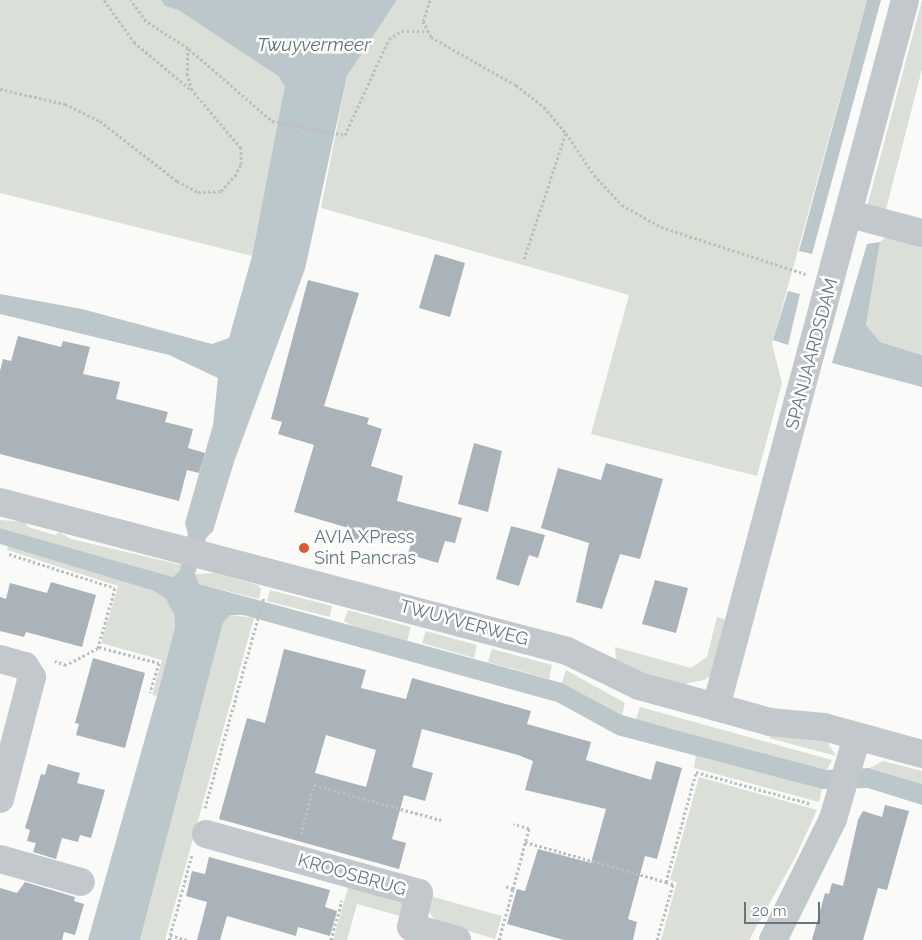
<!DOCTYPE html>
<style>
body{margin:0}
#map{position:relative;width:922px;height:940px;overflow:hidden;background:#fafaf8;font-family:Raleway,sans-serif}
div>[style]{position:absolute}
.green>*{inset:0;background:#dadfd7}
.water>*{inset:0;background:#bbc7cb}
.building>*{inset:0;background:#aab3b9}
.path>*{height:3px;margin-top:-1.5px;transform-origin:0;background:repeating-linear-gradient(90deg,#bbbfc2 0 2.5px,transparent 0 5px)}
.minor>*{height:28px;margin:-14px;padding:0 14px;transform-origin:14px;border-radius:14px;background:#c3c8cc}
.dots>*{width:14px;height:14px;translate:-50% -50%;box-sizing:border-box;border:2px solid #fff;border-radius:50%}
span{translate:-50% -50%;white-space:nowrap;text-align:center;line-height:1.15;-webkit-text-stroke:5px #fff;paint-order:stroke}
.street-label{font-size:18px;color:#657683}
.poi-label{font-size:18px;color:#657683}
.left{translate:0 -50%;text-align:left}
.water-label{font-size:19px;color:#60757c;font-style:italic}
.scale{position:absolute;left:744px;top:902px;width:76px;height:22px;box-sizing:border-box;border:2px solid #657683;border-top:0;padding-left:6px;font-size:15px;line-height:18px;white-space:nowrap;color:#657683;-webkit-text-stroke:4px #fff;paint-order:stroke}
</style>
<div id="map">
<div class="green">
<i style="clip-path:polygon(0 0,161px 0,165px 6px,178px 10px,278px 76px,286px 86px,252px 256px,0 193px)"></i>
<i style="clip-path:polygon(397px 0,867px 0,772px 344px,782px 383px,757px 476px,591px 434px,629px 295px,321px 208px,347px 76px)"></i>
<i style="clip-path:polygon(922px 0,922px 69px,885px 213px,867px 207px)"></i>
<i style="clip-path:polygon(890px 234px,922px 242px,922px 355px,880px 342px,866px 325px,880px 242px)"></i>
<i style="clip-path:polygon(0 520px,25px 522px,28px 527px,55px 535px,59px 532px,71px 539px,182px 565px,180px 570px,173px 577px,0 528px)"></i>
<i style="clip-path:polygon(8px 546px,154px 591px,166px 599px,173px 609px,175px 627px,157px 696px,152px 695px,162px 660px,101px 643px,118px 586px,7px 550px)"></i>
<i style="clip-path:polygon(215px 573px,258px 585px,261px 589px,259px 599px,199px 584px,195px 574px)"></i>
<i style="clip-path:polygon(270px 590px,332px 606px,330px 617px,267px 601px)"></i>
<i style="clip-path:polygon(348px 610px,411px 627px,407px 641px,353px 626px,344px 621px)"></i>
<i style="clip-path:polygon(230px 615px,254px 618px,165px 940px,140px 940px,223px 623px)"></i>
<i style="clip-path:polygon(717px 617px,724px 619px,727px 629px,711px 676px,704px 680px,680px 685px,616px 663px,615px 647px,691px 668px,707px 657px)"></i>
<i style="clip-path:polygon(426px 631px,477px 645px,474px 658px,422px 643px)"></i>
<i style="clip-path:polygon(492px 649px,552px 665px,549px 679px,488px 662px)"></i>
<i style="clip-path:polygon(566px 670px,625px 703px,622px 715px,562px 683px)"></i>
<i style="clip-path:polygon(640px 707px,832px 760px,827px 770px,683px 732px,636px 719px)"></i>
<i style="clip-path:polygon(771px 734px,826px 740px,836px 756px,769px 738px)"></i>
<i style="clip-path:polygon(696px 756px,822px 789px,819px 802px,694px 768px)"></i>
<i style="clip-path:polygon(883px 761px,922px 771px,922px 784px,870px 768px)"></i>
<i style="clip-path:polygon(699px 777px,817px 810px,796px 856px,749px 940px,661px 940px,677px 882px,670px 880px)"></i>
<i style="clip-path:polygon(350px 881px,405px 902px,400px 916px,357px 904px,347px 940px,333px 940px)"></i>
<i style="clip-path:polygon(430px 896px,502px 916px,495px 939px,436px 921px,429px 912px)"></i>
</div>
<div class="water">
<i style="clip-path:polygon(161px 0,397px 0,347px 76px,305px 269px,234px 462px,213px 531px,206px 538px,195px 574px,199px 584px,562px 683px,622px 715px,683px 732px,827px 770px,869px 768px,922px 784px,922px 805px,868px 788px,822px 789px,617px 735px,557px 702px,243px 615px,230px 615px,223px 623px,140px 940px,88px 940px,157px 696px,175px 627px,174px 614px,166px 599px,154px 591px,0 544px,0 528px,173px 577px,180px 570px,188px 534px,185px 523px,213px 425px,218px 378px,169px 355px,0 314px,0 294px,82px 309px,212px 344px,229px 338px,252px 256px,285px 86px,278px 76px,178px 10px,165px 6px)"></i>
<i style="clip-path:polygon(867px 0,881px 0,812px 254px,799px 251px)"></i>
<i style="clip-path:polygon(880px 242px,866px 325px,880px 342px,922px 355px,922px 387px,832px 363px,867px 244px)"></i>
<i style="clip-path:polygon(788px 291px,800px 294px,788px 345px,773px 340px)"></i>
</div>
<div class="building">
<i style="clip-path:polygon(435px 254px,465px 263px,450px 317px,419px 308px)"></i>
<i style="clip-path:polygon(308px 280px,359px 293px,324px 406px,369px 418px,367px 424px,382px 429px,371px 466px,403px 476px,397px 501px,462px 518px,455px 543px,445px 541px,438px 563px,408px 554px,412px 540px,372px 540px,371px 544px,351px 538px,352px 529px,294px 512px,314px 445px,278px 434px,282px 422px,271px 419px)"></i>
<i style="clip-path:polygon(18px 336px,61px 347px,63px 341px,90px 347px,83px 374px,120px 382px,116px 399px,168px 412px,165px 422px,193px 429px,188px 448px,205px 453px,199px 473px,187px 470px,179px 501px,0 454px,0 371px,3px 359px,11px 361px)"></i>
<i style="clip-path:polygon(474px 443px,502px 451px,488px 512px,458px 504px)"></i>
<i style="clip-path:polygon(606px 463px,663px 479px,640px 559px,620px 554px,602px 609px,576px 602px,589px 543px,541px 528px,558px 468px,601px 480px)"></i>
<i style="clip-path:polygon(511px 526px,545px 535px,538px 558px,529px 555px,519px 586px,496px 579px)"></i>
<i style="clip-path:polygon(655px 580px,688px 588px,676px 633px,642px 624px)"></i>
<i style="clip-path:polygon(51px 582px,96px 595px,82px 647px,26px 632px,24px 637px,0 631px,0 597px,6px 599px,10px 583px,47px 593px)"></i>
<i style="clip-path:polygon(evenodd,284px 649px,366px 670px,361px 688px,406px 699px,412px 678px,531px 711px,527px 724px,591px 742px,586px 760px,651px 780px,656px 761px,682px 768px,657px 859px,645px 856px,628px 919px,637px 922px,633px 940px,564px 940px,507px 924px,517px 889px,525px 891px,538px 849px,591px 863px,606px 809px,525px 790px,533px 761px,518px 755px,422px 729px,412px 767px,433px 773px,425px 801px,404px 795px,392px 839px,406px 843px,399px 869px,219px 819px,247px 718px,265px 723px,284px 649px,326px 735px,376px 750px,366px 787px,315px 773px,326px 735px)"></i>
<i style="clip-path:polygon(93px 658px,145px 673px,125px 748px,76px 735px,79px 724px,75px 723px)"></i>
<i style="clip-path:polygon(48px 764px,80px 773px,77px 783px,105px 790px,91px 838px,80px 835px,78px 842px,62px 838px,56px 859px,33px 852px,36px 843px,27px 841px,30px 830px,25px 828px,41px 774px,45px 775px)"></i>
<i style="clip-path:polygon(885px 805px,909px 811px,887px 890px,878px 888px,863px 940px,812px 940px,825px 893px,829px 894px,832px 883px,843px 886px,858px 820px,863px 811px,882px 817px)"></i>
<i style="clip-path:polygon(209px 857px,330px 890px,325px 907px,337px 911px,330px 936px,298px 927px,296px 936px,227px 916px,220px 940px,197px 940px,207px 902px,186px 896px,192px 871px,205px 874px)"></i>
<i style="clip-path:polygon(25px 882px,75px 897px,74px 901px,84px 904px,75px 935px,64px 932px,62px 940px,0 940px,0 888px,17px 893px)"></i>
</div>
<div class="path">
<i style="left:104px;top:0;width:52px;rotate:54.5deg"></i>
<i style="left:134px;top:42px;width:75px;rotate:40.1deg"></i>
<i style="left:430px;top:0;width:22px;rotate:108deg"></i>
<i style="left:423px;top:21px;width:18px;rotate:63deg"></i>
<i style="left:431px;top:37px;width:98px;rotate:29.5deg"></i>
<i style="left:516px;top:85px;width:36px;rotate:38deg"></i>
<i style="left:544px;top:107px;width:34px;rotate:50deg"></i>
<i style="left:566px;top:133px;width:50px;rotate:56.3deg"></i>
<i style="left:594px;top:175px;width:41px;rotate:47deg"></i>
<i style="left:622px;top:205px;width:45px;rotate:29.4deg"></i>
<i style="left:661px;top:227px;width:152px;rotate:18deg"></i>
<i style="left:189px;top:49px;width:110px;rotate:40.9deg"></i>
<i style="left:272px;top:121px;width:74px;rotate:10.9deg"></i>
<i style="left:345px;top:135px;width:106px;rotate:-65.4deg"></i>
<i style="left:389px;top:39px;width:15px;rotate:-32deg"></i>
<i style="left:402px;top:31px;width:24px"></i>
<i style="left:0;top:89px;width:67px;rotate:13deg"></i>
<i style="left:65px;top:104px;width:39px;rotate:26deg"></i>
<i style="left:100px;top:121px;width:98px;rotate:37.9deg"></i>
<i style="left:177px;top:181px;width:24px;rotate:28deg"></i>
<i style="left:198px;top:192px;width:23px;rotate:-2deg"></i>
<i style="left:221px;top:191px;width:21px;rotate:-47deg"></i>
<i style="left:235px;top:176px;width:13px;rotate:-63deg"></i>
<i style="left:241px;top:164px;width:16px;rotate:-90deg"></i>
<i style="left:241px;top:148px;width:76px;rotate:-130.2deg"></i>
<i style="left:192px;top:90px;width:16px;rotate:-108deg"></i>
<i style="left:187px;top:75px;width:27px;rotate:-88deg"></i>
<i style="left:188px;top:48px;width:50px;rotate:-147.3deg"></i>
<i style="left:146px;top:21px;width:26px;rotate:-126deg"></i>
<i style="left:524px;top:259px;width:133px;rotate:-71.6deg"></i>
<i style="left:9px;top:554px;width:111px;rotate:17.8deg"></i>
<i style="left:115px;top:588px;width:62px;rotate:105.8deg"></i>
<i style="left:98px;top:648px;width:36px;rotate:152deg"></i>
<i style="left:66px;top:665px;width:12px;rotate:-160deg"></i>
<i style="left:99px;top:647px;width:62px;rotate:14.9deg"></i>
<i style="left:159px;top:663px;width:31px;rotate:107deg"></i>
<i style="left:205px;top:808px;width:219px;rotate:-74.4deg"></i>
<i style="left:301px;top:834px;width:51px;rotate:-75.1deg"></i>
<i style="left:314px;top:785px;width:132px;rotate:15.4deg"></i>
<i style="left:525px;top:842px;width:147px;rotate:15.8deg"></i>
<i style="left:513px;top:889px;width:63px;rotate:-75.3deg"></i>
<i style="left:529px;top:828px;width:16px;rotate:-166deg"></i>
<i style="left:170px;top:935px;width:18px;rotate:16deg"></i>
<i style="left:169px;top:940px;width:89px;rotate:-75deg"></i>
<i style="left:331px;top:940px;width:41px;rotate:-74.6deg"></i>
<i style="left:499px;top:940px;width:53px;rotate:-74.6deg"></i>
<i style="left:513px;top:889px;width:9px;rotate:-159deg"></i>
<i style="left:657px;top:940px;width:58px;rotate:-74.1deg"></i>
<i style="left:673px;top:884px;width:7px;rotate:-164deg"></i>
<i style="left:666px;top:882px;width:114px;rotate:-74.7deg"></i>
<i style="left:696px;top:772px;width:119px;rotate:15.5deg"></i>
</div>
<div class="minor">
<i style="left:850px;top:214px;width:74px;rotate:14.8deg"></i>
<i style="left:0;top:502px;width:586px;rotate:14.72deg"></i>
<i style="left:567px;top:651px;width:80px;rotate:25.9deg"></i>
<i style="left:639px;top:686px;width:80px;rotate:15.3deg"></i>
<i style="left:716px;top:707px;width:56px;rotate:15.5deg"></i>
<i style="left:770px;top:722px;width:54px;rotate:5.3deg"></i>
<i style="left:824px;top:727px;width:102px;rotate:15.4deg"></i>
<i style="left:0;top:659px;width:26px;rotate:16deg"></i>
<i style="left:25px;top:666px;width:13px;rotate:58deg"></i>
<i style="left:32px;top:677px;width:126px;rotate:104.7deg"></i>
<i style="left:716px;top:707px;width:732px;rotate:-75.03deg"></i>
<i style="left:206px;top:834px;width:221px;rotate:15.5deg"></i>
<i style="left:419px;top:893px;width:35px;rotate:103deg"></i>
<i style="left:411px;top:927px;width:48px;rotate:15.8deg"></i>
<i style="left:0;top:859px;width:84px;rotate:15.9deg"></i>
<i style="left:773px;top:940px;width:135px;rotate:-63.6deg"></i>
<i style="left:833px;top:819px;width:85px;rotate:-73.7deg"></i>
</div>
<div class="dots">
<i style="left:304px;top:548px;background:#e4572e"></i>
</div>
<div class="street-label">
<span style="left:812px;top:354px;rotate:-75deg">SPANJAARDSDAM</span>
<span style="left:464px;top:623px;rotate:15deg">TWUYVERWEG</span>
<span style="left:352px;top:875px;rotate:16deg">KROOSBRUG</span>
</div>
<div class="poi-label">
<span class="left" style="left:314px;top:548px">AVIA XPress<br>Sint Pancras</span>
</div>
<div class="water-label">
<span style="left:314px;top:45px">Twuyvermeer</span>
</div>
<div class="scale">20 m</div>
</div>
